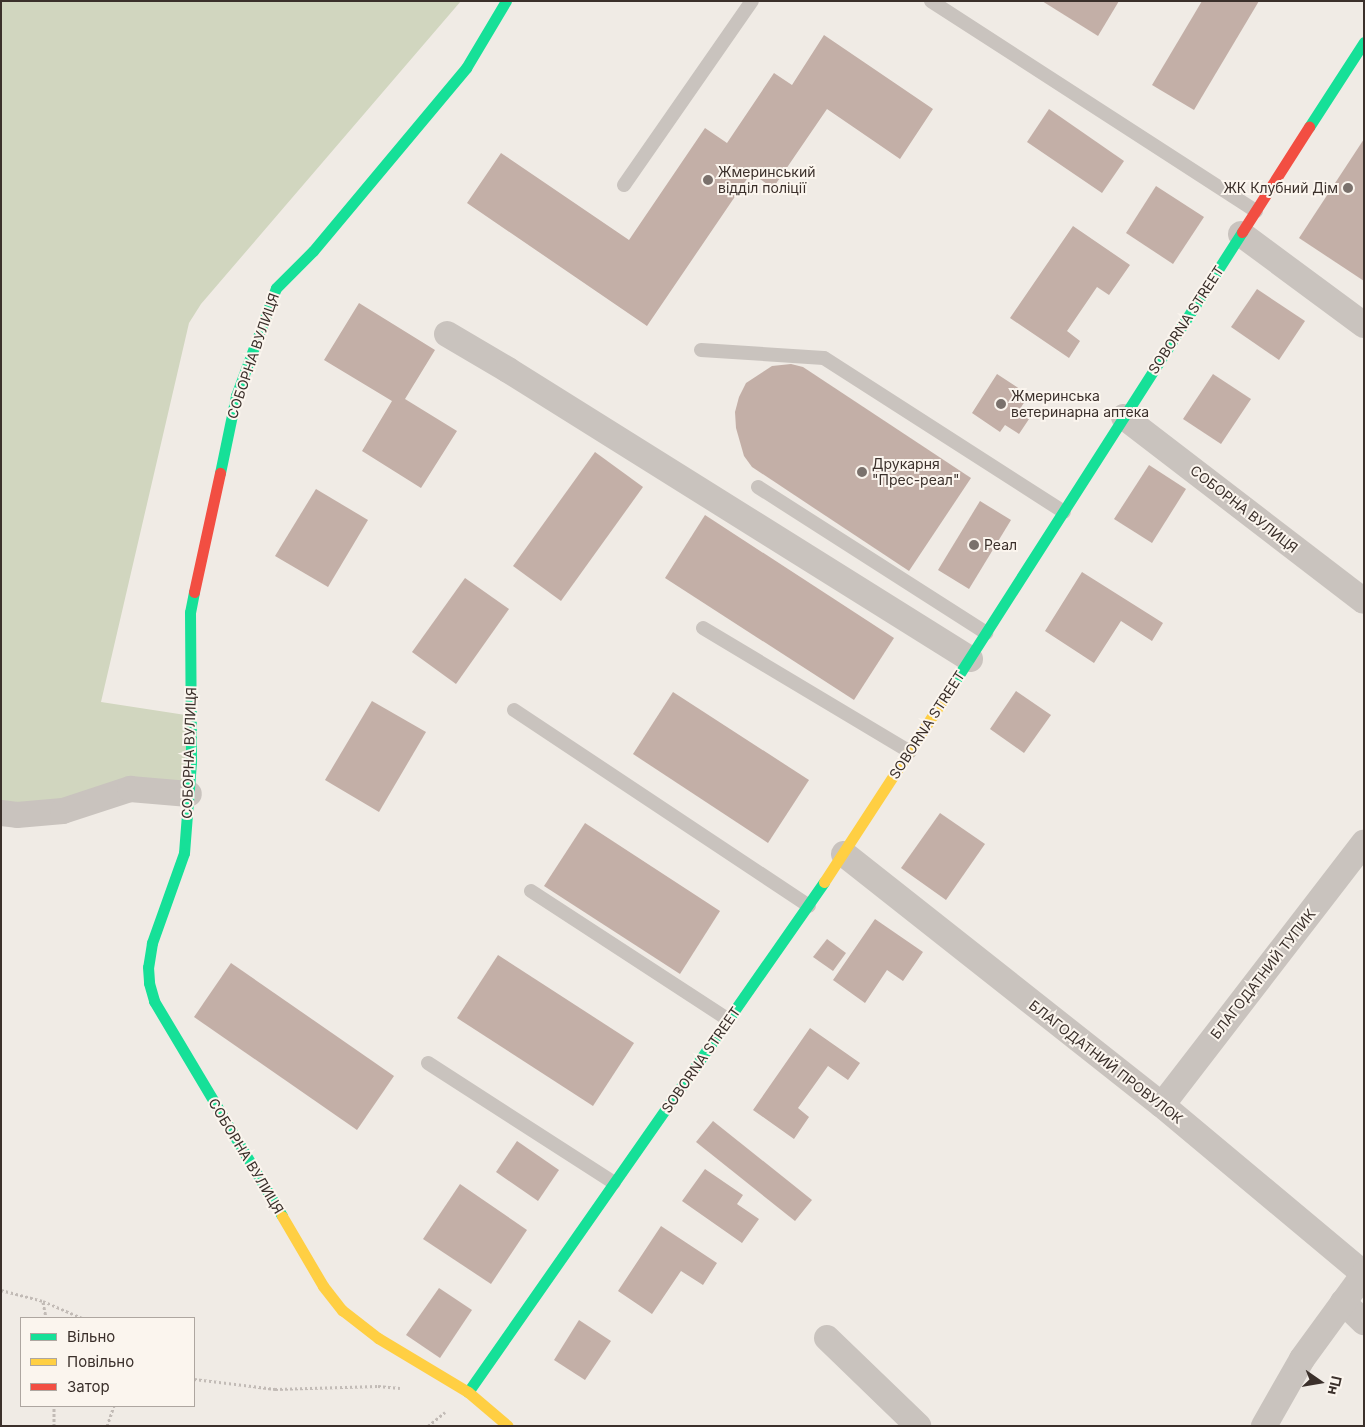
<!DOCTYPE html>
<meta charset="utf-8">
<style>
body{margin:0}
#map{position:relative;width:1365px;height:1427px;overflow:hidden;background:#f0ebe5;font-family:Inter,sans-serif}
div>[style]{position:absolute}
.green>*{inset:0;background:#d1d6bf}
.building>*{inset:0;background:#c3afa7}
.path>*{height:3px;margin-top:-1.5px;transform-origin:0;background:repeating-linear-gradient(90deg,#c2bbb6 0 2.5px,transparent 0 5px)}
.lane>*{height:14px;margin:-7px;padding:0 7px;transform-origin:7px;border-radius:7px;background:#c9c3be}
.street>*{height:26px;margin:-13px;padding:0 13px;transform-origin:13px;border-radius:13px;background:#c9c3be}
.fast>*{height:11px;margin:-5.5px;padding:0 5.5px;transform-origin:5.5px;border-radius:5.5px;background:#16e098}
.slow>*{height:11px;margin:-5.5px;padding:0 5.5px;transform-origin:5.5px;border-radius:5.5px;background:#ffcf43}
.jam>*{height:11px;margin:-5.5px;padding:0 5.5px;transform-origin:5.5px;border-radius:5.5px;background:#f24e42}
.dots>*{width:14px;height:14px;translate:-50% -50%;box-sizing:border-box;border:2px solid #fbf5ee;border-radius:50%}
span{translate:-50% -50%;white-space:nowrap;text-align:center;line-height:1.15;-webkit-text-stroke:4px #fbf5ee;paint-order:stroke}
.poi-label{font-size:14px;color:#3b302b}
.left{translate:0 -50%;text-align:left}
.right{translate:-100% -50%;text-align:right}
.street-label{font-size:14px;color:#3b302b}
.frame{position:absolute;inset:0;border:2px solid #3b302b;pointer-events:none}
.legend{position:absolute;left:20px;top:1317px;width:175px;height:90px;box-sizing:border-box;background:#fbf5ee;border:1px solid #aea6a0;margin:0;padding:6px 9px;list-style:none;font-size:15px;color:#3b302b}
.legend li{display:flex;align-items:center;gap:10px;height:25px}
.legend b{width:25px;border:1px solid #aea6a0}
.north{position:absolute;left:1295px;top:1357px;width:50px;height:50px;-webkit-text-stroke:4px #fbf5ee;paint-order:stroke;rotate:103deg;font-size:14px;font-weight:700;line-height:20px;text-align:center;color:#3b302b}
.north::after{content:'';display:block;margin:auto;width:18px;height:22px;background:#3b302b;clip-path:polygon(50% 0,100% 100%,50% 72%,0 100%)}
</style>
<div id="map">
<div class="green">
<i style="clip-path:polygon(1px 1px,461px 1px,201px 304px,189px 323px,101px 702px,192px 716px,189px 794px,1px 813px)"></i>
</div>
<div class="building">
<i style="clip-path:polygon(1042px 1px,1119px 1px,1098px 36px)"></i>
<i style="clip-path:polygon(1202px 1px,1259px 1px,1194px 110px,1152px 85px)"></i>
<i style="clip-path:polygon(824px 35px,933px 109px,900px 159px,827px 109px,773px 188px,751px 173px,647px 326px,467px 203px,501px 153px,629px 240px,705px 128px,727px 143px,774px 73px,792px 85px)"></i>
<i style="clip-path:polygon(1049px 109px,1124px 161px,1102px 193px,1027px 142px)"></i>
<i style="clip-path:polygon(1364px 139px,1364px 281px,1299px 238px)"></i>
<i style="clip-path:polygon(1156px 186px,1204px 217px,1173px 264px,1126px 233px)"></i>
<i style="clip-path:polygon(1073px 226px,1130px 265px,1109px 295px,1097px 287px,1067px 331px,1080px 341px,1069px 358px,1010px 318px)"></i>
<i style="clip-path:polygon(1257px 289px,1305px 321px,1279px 360px,1231px 327px)"></i>
<i style="clip-path:polygon(359px 303px,435px 350px,405px 399px,457px 431px,421px 488px,362px 451px,392px 401px,324px 360px)"></i>
<i style="clip-path:polygon(791px 364px,803px 367px,971px 478px,909px 571px,752px 467px,744px 456px,736px 428px,735px 412px,739px 397px,746px 383px,772px 366px)"></i>
<i style="clip-path:polygon(997px 374px,1029px 395px,1018px 412px,1029px 419px,1019px 434px,1005px 425px,1000px 432px,972px 413px)"></i>
<i style="clip-path:polygon(1213px 374px,1251px 399px,1221px 444px,1183px 419px)"></i>
<i style="clip-path:polygon(595px 452px,643px 487px,561px 601px,513px 566px)"></i>
<i style="clip-path:polygon(1149px 465px,1186px 489px,1152px 543px,1114px 519px)"></i>
<i style="clip-path:polygon(316px 489px,368px 520px,328px 587px,275px 556px)"></i>
<i style="clip-path:polygon(980px 501px,1011px 520px,969px 589px,938px 570px)"></i>
<i style="clip-path:polygon(705px 515px,894px 638px,854px 700px,665px 578px)"></i>
<i style="clip-path:polygon(1082px 572px,1163px 623px,1152px 641px,1121px 621px,1094px 663px,1045px 631px)"></i>
<i style="clip-path:polygon(465px 578px,509px 609px,456px 684px,412px 652px)"></i>
<i style="clip-path:polygon(1016px 691px,1051px 715px,1024px 753px,990px 729px)"></i>
<i style="clip-path:polygon(673px 692px,809px 780px,768px 843px,633px 754px)"></i>
<i style="clip-path:polygon(372px 701px,426px 732px,379px 812px,325px 780px)"></i>
<i style="clip-path:polygon(940px 813px,985px 844px,946px 900px,901px 868px)"></i>
<i style="clip-path:polygon(585px 823px,720px 911px,680px 974px,544px 886px)"></i>
<i style="clip-path:polygon(875px 919px,923px 952px,903px 981px,887px 970px,865px 1003px,833px 980px)"></i>
<i style="clip-path:polygon(827px 939px,846px 953px,833px 971px,813px 957px)"></i>
<i style="clip-path:polygon(498px 955px,634px 1043px,593px 1106px,457px 1018px)"></i>
<i style="clip-path:polygon(231px 963px,394px 1076px,357px 1130px,194px 1017px)"></i>
<i style="clip-path:polygon(810px 1028px,860px 1063px,848px 1080px,828px 1066px,798px 1108px,809px 1117px,794px 1139px,753px 1110px)"></i>
<i style="clip-path:polygon(713px 1121px,812px 1200px,795px 1221px,696px 1142px)"></i>
<i style="clip-path:polygon(517px 1141px,559px 1170px,538px 1201px,496px 1172px)"></i>
<i style="clip-path:polygon(705px 1169px,743px 1195px,737px 1204px,759px 1219px,742px 1243px,682px 1201px)"></i>
<i style="clip-path:polygon(460px 1184px,527px 1230px,491px 1284px,423px 1239px)"></i>
<i style="clip-path:polygon(661px 1226px,717px 1263px,703px 1285px,681px 1271px,652px 1314px,618px 1291px)"></i>
<i style="clip-path:polygon(439px 1288px,472px 1310px,440px 1358px,406px 1335px)"></i>
<i style="clip-path:polygon(579px 1320px,611px 1341px,585px 1380px,554px 1360px)"></i>
</div>
<div class="path">
<i style="left:1px;top:1290px;width:43px;rotate:14.7deg"></i>
<i style="left:43px;top:1301px;width:43px;rotate:23.6deg"></i>
<i style="left:43px;top:1302px;width:16px;rotate:79deg"></i>
<i style="left:194px;top:1379px;width:82px;rotate:7deg"></i>
<i style="left:275px;top:1389px;width:103px;rotate:-1.7deg"></i>
<i style="left:378px;top:1386px;width:22px;rotate:5deg"></i>
<i style="left:54px;top:1426px;width:20px;rotate:-90deg"></i>
<i style="left:107px;top:1426px;width:21px;rotate:-71deg"></i>
<i style="left:428px;top:1426px;width:22px;rotate:-39deg"></i>
</div>
<div class="lane">
<i style="left:931px;top:1px;width:387px;rotate:32.9deg"></i>
<i style="left:624px;top:185px;width:224px;rotate:-55.2deg"></i>
<i style="left:701px;top:350px;width:123px;rotate:3.7deg"></i>
<i style="left:824px;top:358px;width:285px;rotate:32.7deg"></i>
<i style="left:758px;top:487px;width:271px;rotate:32.6deg"></i>
<i style="left:703px;top:628px;width:241px;rotate:30.9deg"></i>
<i style="left:514px;top:710px;width:354px;rotate:33.6deg"></i>
<i style="left:531px;top:891px;width:236px;rotate:33.1deg"></i>
<i style="left:428px;top:1063px;width:221px;rotate:32.8deg"></i>
</div>
<div class="street">
<i style="left:1241px;top:234px;width:153px;rotate:36.5deg"></i>
<i style="left:447px;top:334px;width:71px;rotate:30.5deg"></i>
<i style="left:508px;top:370px;width:545px;rotate:32.03deg"></i>
<i style="left:1124px;top:417px;width:302px;rotate:37.5deg"></i>
<i style="left:1px;top:813px;width:16px;rotate:7deg"></i>
<i style="left:17px;top:815px;width:46px;rotate:-5deg"></i>
<i style="left:63px;top:811px;width:71px;rotate:-18.2deg"></i>
<i style="left:130px;top:789px;width:59px;rotate:4.8deg"></i>
<i style="left:844px;top:854px;width:405px;rotate:38.3deg"></i>
<i style="left:1162px;top:1105px;width:263px;rotate:39.9deg"></i>
<i style="left:1162px;top:1105px;width:331px;rotate:-52.4deg"></i>
<i style="left:1343px;top:1302px;width:29px;rotate:44deg"></i>
<i style="left:827px;top:1338px;width:127px;rotate:44deg"></i>
<i style="left:1264px;top:1426px;width:77px;rotate:-60.4deg"></i>
<i style="left:1302px;top:1359px;width:105px;rotate:-53.9deg"></i>
</div>
<div class="fast">
<i style="left:1309px;top:127px;width:101px;rotate:-57.1deg"></i>
<i style="left:220px;top:473px;width:79px;rotate:-78.3deg"></i>
<i style="left:236px;top:396px;width:115px;rotate:-69.7deg"></i>
<i style="left:276px;top:288px;width:52px;rotate:-45deg"></i>
<i style="left:313px;top:251px;width:239px;rotate:-50.1deg"></i>
<i style="left:466px;top:68px;width:78px;rotate:-59.2deg"></i>
<i style="left:194px;top:592px;width:20px;rotate:101deg"></i>
<i style="left:190px;top:612px;width:150px;rotate:89.6deg"></i>
<i style="left:191px;top:762px;width:91px;rotate:94.4deg"></i>
<i style="left:184px;top:853px;width:96px;rotate:109.6deg"></i>
<i style="left:152px;top:943px;width:24px;rotate:99deg"></i>
<i style="left:148px;top:967px;width:16px;rotate:86deg"></i>
<i style="left:149px;top:983px;width:19px;rotate:74deg"></i>
<i style="left:154px;top:1001px;width:250px;rotate:59.2deg"></i>
<i style="left:946px;top:695px;width:550px;rotate:-57.41deg"></i>
<i style="left:468px;top:1392px;width:622px;rotate:-55.08deg"></i>
</div>
<div class="slow">
<i style="left:824px;top:882px;width:223px;rotate:-56.9deg"></i>
<i style="left:282px;top:1216px;width:81px;rotate:59.6deg"></i>
<i style="left:323px;top:1286px;width:31px;rotate:52deg"></i>
<i style="left:342px;top:1310px;width:46px;rotate:37.9deg"></i>
<i style="left:378px;top:1338px;width:105px;rotate:31deg"></i>
<i style="left:468px;top:1392px;width:52px;rotate:40.4deg"></i>
</div>
<div class="jam">
<i style="left:1242px;top:232px;width:125px;rotate:-57.5deg"></i>
<i style="left:194px;top:592px;width:122px;rotate:-77.7deg"></i>
</div>
<div class="dots">
<i style="left:708px;top:180px;background:#7a716c"></i>
<i style="left:1348px;top:188px;background:#7a716c"></i>
<i style="left:1001px;top:404px;background:#7a716c"></i>
<i style="left:862px;top:472px;background:#7a716c"></i>
<i style="left:974px;top:545px;background:#7a716c"></i>
</div>
<div class="poi-label">
<span class="left" style="left:718px;top:180px">Жмеринський<br>відділ поліції</span>
<span class="right" style="left:1338px;top:188px">ЖК Клубний Дім</span>
<span class="left" style="left:1011px;top:404px">Жмеринська<br>ветеринарна аптека</span>
<span class="left" style="left:872px;top:472px">Друкарня<br>"Прес-реал"</span>
<span class="left" style="left:984px;top:545px">Реал</span>
</div>
<div class="street-label">
<span style="left:1186px;top:320px;rotate:-57deg">SOBORNA STREET</span>
<span style="left:253px;top:356px;rotate:-71deg">СОБОРНА ВУЛИЦЯ</span>
<span style="left:1244px;top:509px;rotate:38deg">СОБОРНА ВУЛИЦЯ</span>
<span style="left:927px;top:725px;rotate:-57deg">SOBORNA STREET</span>
<span style="left:189px;top:753px;rotate:-88deg">СОБОРНА ВУЛИЦЯ</span>
<span style="left:1263px;top:974px;rotate:-52deg">БЛАГОДАТНИЙ ТУПИК</span>
<span style="left:701px;top:1060px;rotate:-55deg">SOBORNA STREET</span>
<span style="left:1106px;top:1062px;rotate:38deg">БЛАГОДАТНИЙ ПРОВУЛОК</span>
<span style="left:246px;top:1156px;rotate:59deg">СОБОРНА ВУЛИЦЯ</span>
</div>
<div class="frame"></div>
<ul class="legend">
<li><b style="height:6px;background:#16e098"></b>Вільно</li>
<li><b style="height:6px;background:#ffcf43"></b>Повільно</li>
<li><b style="height:6px;background:#f24e42"></b>Затор</li>
</ul>
<div class="north">Пн</div>
</div>
